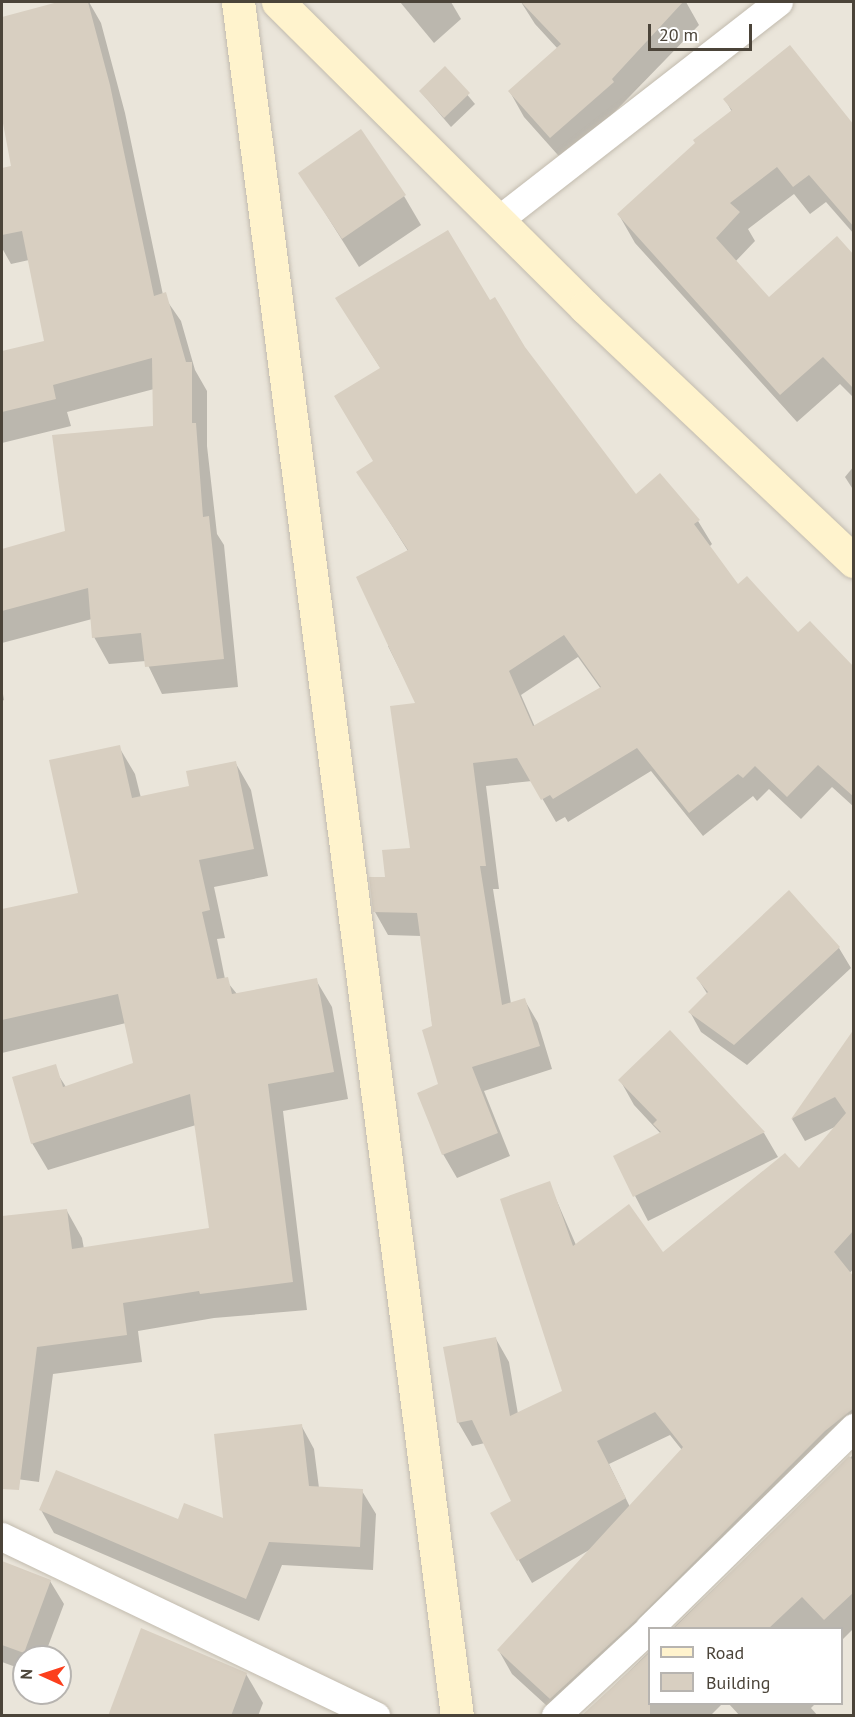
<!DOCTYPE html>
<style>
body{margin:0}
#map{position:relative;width:855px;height:1717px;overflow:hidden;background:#f6f3ec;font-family:"PT Sans",sans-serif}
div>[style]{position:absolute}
.residential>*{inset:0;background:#eae5da}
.shadow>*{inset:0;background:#0003}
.building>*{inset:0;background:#d8cfc1}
.roads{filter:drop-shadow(0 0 2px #c2bbae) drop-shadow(0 0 2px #c2bbae)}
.street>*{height:28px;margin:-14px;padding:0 14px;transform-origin:14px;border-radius:14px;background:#fff}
.secondary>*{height:33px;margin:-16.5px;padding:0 16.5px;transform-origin:16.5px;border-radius:16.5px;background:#fff3cd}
span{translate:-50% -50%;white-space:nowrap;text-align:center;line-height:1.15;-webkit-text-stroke:4.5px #fff;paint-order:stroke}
.frame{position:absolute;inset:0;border:3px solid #4b4439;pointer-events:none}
.legend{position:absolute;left:648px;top:1627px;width:195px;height:78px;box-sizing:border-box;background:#fff;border:2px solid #b7b4b0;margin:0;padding:8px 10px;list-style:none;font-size:18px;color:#4b4439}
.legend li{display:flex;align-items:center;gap:12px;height:30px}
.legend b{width:30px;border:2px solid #b7b4b0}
.north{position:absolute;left:12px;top:1645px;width:60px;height:60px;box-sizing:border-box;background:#fff;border:2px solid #b7b4b0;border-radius:50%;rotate:273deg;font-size:16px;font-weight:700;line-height:24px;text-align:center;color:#4b4439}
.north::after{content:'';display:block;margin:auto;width:21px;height:27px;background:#fc3f1d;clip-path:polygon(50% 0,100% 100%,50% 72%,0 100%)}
.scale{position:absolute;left:648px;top:24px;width:104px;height:27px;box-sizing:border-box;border:3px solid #4b4439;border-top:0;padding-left:8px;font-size:18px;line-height:21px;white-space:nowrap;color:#4b4439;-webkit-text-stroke:4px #fff;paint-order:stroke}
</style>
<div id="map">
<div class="residential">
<i style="clip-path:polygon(evenodd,2px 2px,853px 2px,853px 1715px,2px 1716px,2px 2px,650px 1628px,842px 1628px,842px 1704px,650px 1704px,650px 1628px,2px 2px,24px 1657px,60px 1657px,60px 1693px,24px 1693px,24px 1657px)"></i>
</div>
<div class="shadow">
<i style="clip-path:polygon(63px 2px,89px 2px,101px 23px,125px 113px,163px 295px,181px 321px,195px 370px,207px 391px,207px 446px,217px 534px,224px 545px,238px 687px,162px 694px,146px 661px,109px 664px,94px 637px,92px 619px,2px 643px,2px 550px,67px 532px,154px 427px,154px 389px,67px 412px,71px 426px,2px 443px,2px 353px,45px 342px,29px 260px,11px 264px,2px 248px,2px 170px,13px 167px,2px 111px,2px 18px)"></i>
<i style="clip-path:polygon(400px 2px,451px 2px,461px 19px,434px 43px)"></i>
<i style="clip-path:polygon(521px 2px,686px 2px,699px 25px,565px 163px,524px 117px,510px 92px,558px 49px,535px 24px)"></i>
<i style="clip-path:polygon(445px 68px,475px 104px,451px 127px,420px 91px)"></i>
<i style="clip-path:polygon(725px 99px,854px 128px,854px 234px,826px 202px,810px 214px,794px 194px,748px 229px,755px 241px,735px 262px,769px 299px,854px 258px,854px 398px,840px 384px,797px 422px,635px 243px,619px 215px,732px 112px)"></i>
<i style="clip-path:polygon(300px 173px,404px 196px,421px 225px,359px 267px)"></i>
<i style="clip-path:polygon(evenodd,337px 299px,490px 302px,636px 496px,698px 521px,712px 544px,709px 547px,738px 586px,798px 634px,854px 669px,854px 807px,832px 787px,801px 819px,769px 789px,757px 801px,753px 796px,703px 836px,651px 771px,568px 822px,565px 817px,556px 822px,532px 781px,486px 786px,499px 889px,493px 889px,511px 1004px,524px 999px,538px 1023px,552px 1069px,484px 1091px,510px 1156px,457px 1178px,443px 1154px,440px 1085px,421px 936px,388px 935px,375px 912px,412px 849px,417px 704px,388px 646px,392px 644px,408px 551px,358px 472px,374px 462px,381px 369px,337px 299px,578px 657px,601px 689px,535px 727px,521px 695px,578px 657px)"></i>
<i style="clip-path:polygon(854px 466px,854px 491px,845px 477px)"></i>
<i style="clip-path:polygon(2px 688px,4px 700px,2px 701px)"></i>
<i style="clip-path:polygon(119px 747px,135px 774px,141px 798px,191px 787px,235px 762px,251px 790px,268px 876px,214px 887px,225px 938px,217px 939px,225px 979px,237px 994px,316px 980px,332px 1007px,348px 1099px,283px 1111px,307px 1310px,214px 1318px,138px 1331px,142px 1362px,53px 1374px,39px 1482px,2px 1477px,2px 1217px,67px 1211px,82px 1238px,84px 1249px,211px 1229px,196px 1125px,48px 1170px,32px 1143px,57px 1073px,66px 1087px,135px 1064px,126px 1023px,2px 1053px,2px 911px,79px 894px)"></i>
<i style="clip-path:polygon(789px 892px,839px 948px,851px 968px,747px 1065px,701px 1032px,690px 1012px,708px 995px,698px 979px)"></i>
<i style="clip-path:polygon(evenodd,854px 1032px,854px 1268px,849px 1274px,854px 1279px,854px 1442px,558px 1716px,512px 1674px,499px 1651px,591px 1549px,532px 1583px,492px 1514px,513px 1502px,485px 1443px,472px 1446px,458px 1422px,496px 1339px,509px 1362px,518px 1414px,564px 1391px,549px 1183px,576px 1245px,663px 1254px,799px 1170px,837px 1126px,805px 1141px,792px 1119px,854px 1032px,670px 1435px,682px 1450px,630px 1507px,609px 1464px,670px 1435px)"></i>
<i style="clip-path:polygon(620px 1080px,764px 1133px,778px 1157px,648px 1221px,615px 1157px,661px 1134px,634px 1105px)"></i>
<i style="clip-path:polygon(301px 1425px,314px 1449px,319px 1488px,362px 1491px,376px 1514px,373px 1570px,282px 1565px,259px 1621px,54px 1533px,41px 1510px,178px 1521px,225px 1521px)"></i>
<i style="clip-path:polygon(854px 1454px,854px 1628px,842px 1640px,842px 1628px,673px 1628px)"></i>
<i style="clip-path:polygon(2px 1563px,50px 1581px,64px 1604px,44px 1657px,24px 1657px,24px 1670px,2px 1662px)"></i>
<i style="clip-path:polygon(650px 1651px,650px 1704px,722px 1704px,710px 1716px,583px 1716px)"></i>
<i style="clip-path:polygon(246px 1674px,263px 1703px,258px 1716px,109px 1716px)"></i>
<i style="clip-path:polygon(729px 1704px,815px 1704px,811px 1708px,818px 1716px,740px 1716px)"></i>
</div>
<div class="building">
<i style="clip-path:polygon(58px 2px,88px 2px,110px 85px,154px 296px,166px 292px,186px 362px,192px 362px,192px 423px,196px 423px,203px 517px,209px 516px,224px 659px,145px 667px,141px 633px,92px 638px,88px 588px,2px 611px,2px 549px,65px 531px,52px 435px,153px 426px,152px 358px,53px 385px,56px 399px,2px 412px,2px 351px,44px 341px,22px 231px,2px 235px,2px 168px,11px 166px,2px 118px,2px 17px)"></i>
<i style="clip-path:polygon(521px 2px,683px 2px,612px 79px,614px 82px,550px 138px,508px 91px,561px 44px)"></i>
<i style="clip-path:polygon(790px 45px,854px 125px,854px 227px,809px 175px,793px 187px,777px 167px,730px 203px,740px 212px,716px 238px,769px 297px,837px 236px,854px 255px,854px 389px,823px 357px,780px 395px,617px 214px,695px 143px,693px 140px,732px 110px,723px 99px)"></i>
<i style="clip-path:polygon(445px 66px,470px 93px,444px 118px,419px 91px)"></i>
<i style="clip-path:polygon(361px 129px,406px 195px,342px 239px,298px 173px)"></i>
<i style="clip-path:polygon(evenodd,448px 230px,490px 300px,495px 297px,525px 347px,636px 494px,660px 473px,700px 520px,694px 524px,738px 584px,747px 576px,798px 632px,810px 621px,854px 667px,854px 797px,818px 765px,787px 797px,755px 766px,743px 778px,738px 774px,689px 813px,637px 748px,553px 799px,550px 795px,541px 800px,517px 758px,473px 763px,486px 866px,480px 866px,502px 1005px,525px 998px,540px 1046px,472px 1067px,498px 1133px,442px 1155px,417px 1093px,438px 1084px,422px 1030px,432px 1026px,417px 913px,373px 912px,369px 877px,385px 877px,382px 850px,410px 848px,390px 706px,415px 703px,356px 577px,408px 550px,356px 472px,373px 461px,334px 396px,380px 368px,335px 298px,448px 230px,564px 635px,601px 687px,533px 726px,509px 671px,564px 635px)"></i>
<i style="clip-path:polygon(120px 745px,132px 798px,189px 786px,186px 771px,236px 761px,254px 849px,199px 860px,210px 910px,202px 912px,217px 979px,228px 977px,232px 994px,317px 978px,334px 1072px,268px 1084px,293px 1282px,200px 1294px,199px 1291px,123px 1303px,127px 1335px,37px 1347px,19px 1490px,2px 1489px,2px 1216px,67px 1209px,72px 1249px,209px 1228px,190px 1094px,31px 1144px,12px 1077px,56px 1064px,63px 1087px,133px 1063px,118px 994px,2px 1020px,2px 909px,78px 893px,49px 760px)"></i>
<i style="clip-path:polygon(789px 890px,840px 947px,734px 1045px,688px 1012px,708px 992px,696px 978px)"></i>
<i style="clip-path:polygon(854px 1029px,854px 1230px,834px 1252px,854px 1277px,854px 1408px,825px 1431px,637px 1619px,550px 1699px,497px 1650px,683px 1447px,655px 1412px,597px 1441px,626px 1498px,517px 1561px,490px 1513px,511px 1501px,472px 1420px,457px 1423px,443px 1347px,496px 1337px,510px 1416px,562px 1391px,500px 1199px,550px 1181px,573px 1246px,629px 1204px,663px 1252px,785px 1153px,799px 1168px,846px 1113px,835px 1097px,791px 1119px)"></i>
<i style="clip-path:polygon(670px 1030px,765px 1132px,633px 1197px,613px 1156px,661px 1132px,653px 1124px,657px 1120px,618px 1080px)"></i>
<i style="clip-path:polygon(302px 1424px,309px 1486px,363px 1489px,360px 1547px,269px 1542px,246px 1599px,39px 1510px,56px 1470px,178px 1519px,184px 1503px,223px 1518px,214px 1434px)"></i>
<i style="clip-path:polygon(849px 1456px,854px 1461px,854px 1592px,824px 1620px,802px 1597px,768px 1629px,673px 1629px)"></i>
<i style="clip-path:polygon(2px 1561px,51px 1580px,24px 1653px,2px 1645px)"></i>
<i style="clip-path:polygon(141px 1628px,247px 1673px,231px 1716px,108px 1716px)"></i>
<i style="clip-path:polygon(650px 1652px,650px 1716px,581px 1716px)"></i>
</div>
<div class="roads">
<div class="street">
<i style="left:498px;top:221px;width:356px;rotate:-37.9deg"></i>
<i style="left:2px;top:1537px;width:415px;rotate:25.6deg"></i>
<i style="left:650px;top:1628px;width:286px;rotate:-44.4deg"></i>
<i style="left:556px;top:1716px;width:128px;rotate:-42.8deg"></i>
</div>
<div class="secondary">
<i style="left:238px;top:2px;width:1728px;rotate:82.72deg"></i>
<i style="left:278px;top:2px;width:433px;rotate:44.8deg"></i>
<i style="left:585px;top:307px;width:370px;rotate:43.4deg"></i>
</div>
</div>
<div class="frame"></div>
<ul class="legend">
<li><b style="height:8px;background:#fff3cd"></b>Road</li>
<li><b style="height:16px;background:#d8cfc1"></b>Building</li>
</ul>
<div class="north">N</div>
<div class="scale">20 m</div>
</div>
